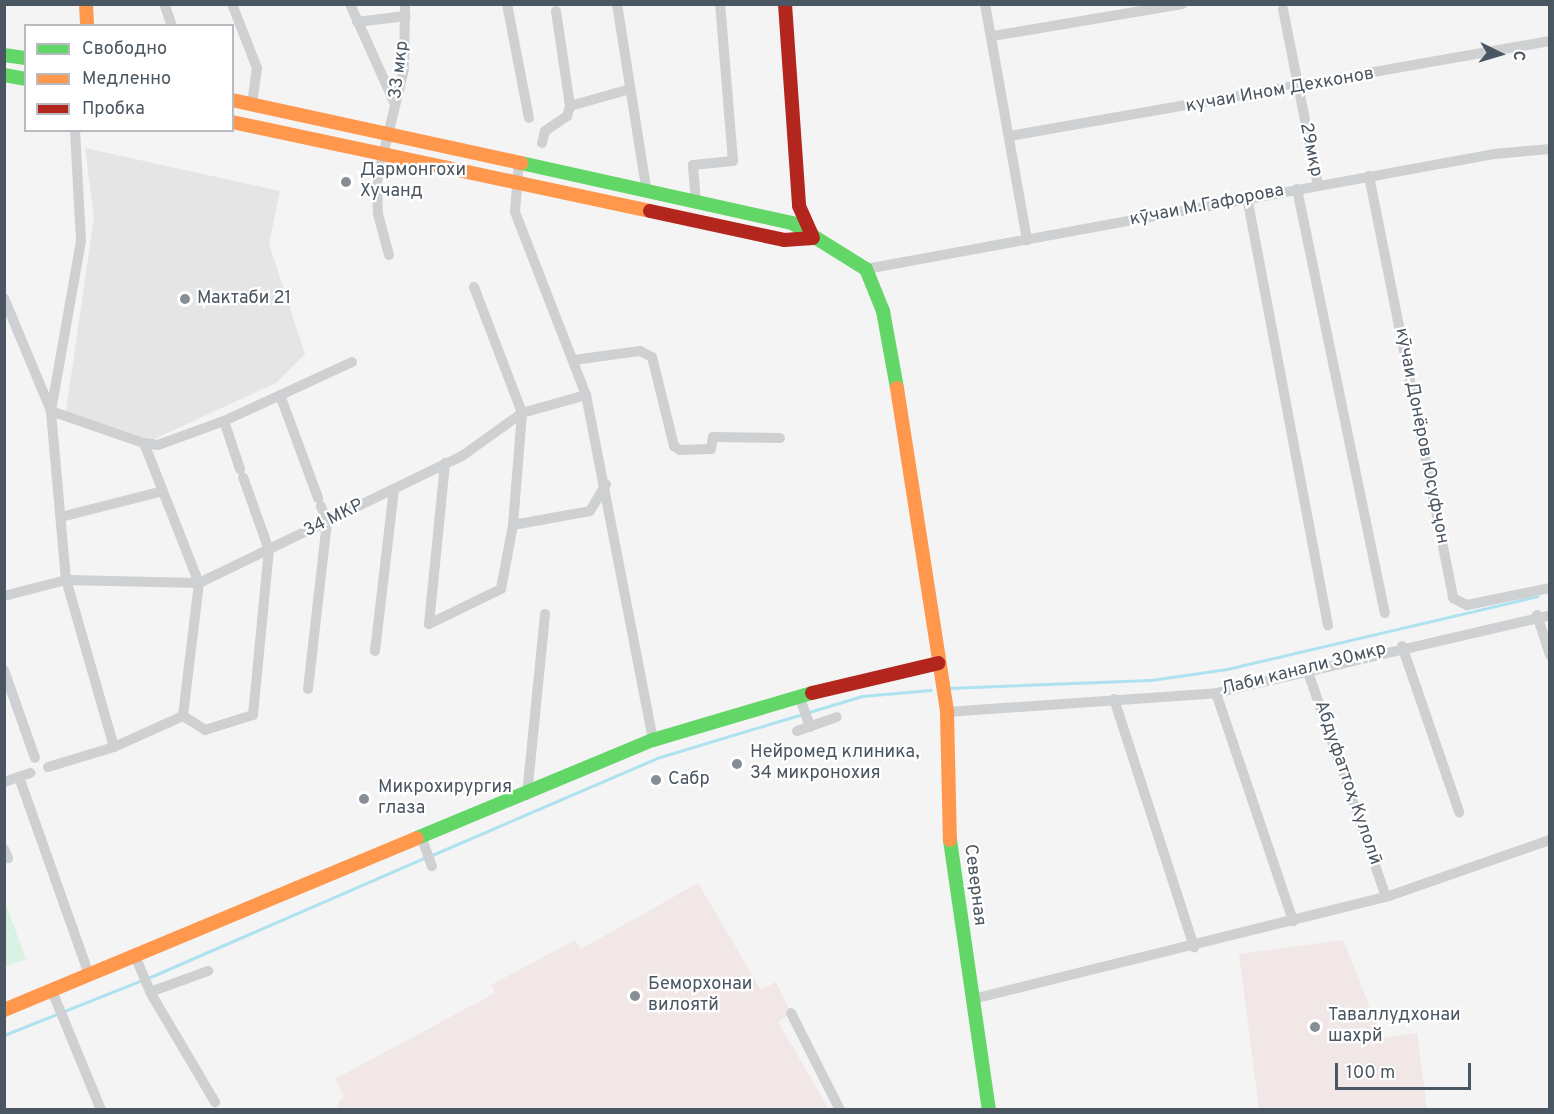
<!DOCTYPE html>
<meta charset="utf-8">
<style>
body{margin:0}
#map{position:relative;width:1554px;height:1114px;overflow:hidden;background:#f4f4f4;font-family:Overpass,sans-serif}
div>[style]{position:absolute}
.education>*{inset:0;background:#e6e5e6}
.medical>*{inset:0;background:#f1e7e6}
.green>*{inset:0;background:#d9f2e3}
.stream>*{height:3px;margin:-1.5px;padding:0 1.5px;transform-origin:1.5px;border-radius:1.5px;background:#aee2f0}
.street>*{height:10px;margin:-5px;padding:0 5px;transform-origin:5px;border-radius:5px;background:#ced0d2}
.fast>*{height:14px;margin:-7px;padding:0 7px;transform-origin:7px;border-radius:7px;background:#63d668}
.slow>*{height:14px;margin:-7px;padding:0 7px;transform-origin:7px;border-radius:7px;background:#ff974d}
.jam>*{height:14px;margin:-7px;padding:0 7px;transform-origin:7px;border-radius:7px;background:#b3261e}
.dots>*{width:16px;height:16px;translate:-50% -50%;box-sizing:border-box;border:3px solid #fff;border-radius:50%}
span{translate:-50% -50%;white-space:nowrap;text-align:center;line-height:1.15;-webkit-text-stroke:4.5px #fff;paint-order:stroke}
.street-label{font-size:18px;color:#4a5661}
.poi-label{font-size:18px;color:#4a5661}
.left{translate:0 -50%;text-align:left}
.frame{position:absolute;inset:0;border:6px solid #4a5661;pointer-events:none}
.legend{position:absolute;left:24px;top:24px;width:210px;height:108px;box-sizing:border-box;background:#fff;border:2px solid #b7bbc0;margin:0;padding:8px 10px;list-style:none;font-size:18px;color:#4a5661}
.legend li{display:flex;align-items:center;gap:12px;height:30px}
.legend b{width:30px;border:2px solid #b7bbc0}
.north{position:absolute;left:1470px;top:24px;width:60px;height:60px;-webkit-text-stroke:4px #fff;paint-order:stroke;rotate:95deg;font-size:16px;font-weight:700;line-height:24px;text-align:center;color:#4a5661}
.north::after{content:'';display:block;margin:auto;width:21px;height:27px;background:#4a5661;clip-path:polygon(50% 0,100% 100%,50% 72%,0 100%)}
.scale{position:absolute;left:1335px;top:1063px;width:136px;height:27px;box-sizing:border-box;border:3px solid #4a5661;border-top:0;padding-left:8px;font-size:18px;line-height:21px;white-space:nowrap;color:#4a5661;-webkit-text-stroke:4px #fff;paint-order:stroke}
</style>
<div id="map">
<div class="education">
<i style="clip-path:polygon(85px 148px,280px 191px,269px 244px,305px 354px,276px 383px,152px 440px,66px 411px,94px 217px)"></i>
</div>
<div class="medical">
<i style="clip-path:polygon(698px 883px,761px 990px,776px 982px,791px 1013px,778px 1022px,829px 1109px,334px 1110px,344px 1096px,335px 1079px,495px 993px,491px 985px,575px 940px,581px 949px)"></i>
<i style="clip-path:polygon(1343px 940px,1382px 1038px,1417px 1033px,1427px 1109px,1259px 1109px,1239px 954px)"></i>
</div>
<div class="green">
<i style="clip-path:polygon(4px 899px,26px 959px,5px 967px,4px 967px)"></i>
</div>
<div class="stream">
<i style="left:949px;top:688px;width:202px;rotate:-2.3deg"></i>
<i style="left:1151px;top:680px;width:77px;rotate:-8.2deg"></i>
<i style="left:1227px;top:669px;width:319px;rotate:-13.2deg"></i>
<i style="left:432px;top:855px;width:248px;rotate:-23.3deg"></i>
<i style="left:660px;top:757px;width:211px;rotate:-16.8deg"></i>
<i style="left:862px;top:696px;width:69px;rotate:-5deg"></i>
<i style="left:148px;top:978px;width:303px;rotate:-23.5deg"></i>
<i style="left:4px;top:1035px;width:149px;rotate:-21.7deg"></i>
</div>
<div class="street">
<i style="left:232px;top:4px;width:69px;rotate:68.7deg"></i>
<i style="left:257px;top:68px;width:36px;rotate:98deg"></i>
<i style="left:350px;top:4px;width:107px;rotate:65.8deg"></i>
<i style="left:507px;top:4px;width:116px;rotate:79.1deg"></i>
<i style="left:617px;top:4px;width:186px;rotate:81deg"></i>
<i style="left:985px;top:4px;width:240px;rotate:79.9deg"></i>
<i style="left:165px;top:6px;width:21px;rotate:71deg"></i>
<i style="left:1283px;top:9px;width:180px;rotate:78.8deg"></i>
<i style="left:357px;top:22px;width:49px;rotate:-7deg"></i>
<i style="left:993px;top:36px;width:192px;rotate:-9.6deg"></i>
<i style="left:570px;top:106px;width:59px;rotate:-15.7deg"></i>
<i style="left:1010px;top:136px;width:548px;rotate:-9.98deg"></i>
<i style="left:542px;top:143px;width:12px;rotate:-76deg"></i>
<i style="left:545px;top:131px;width:27px;rotate:-34deg"></i>
<i style="left:567px;top:116px;width:10px;rotate:-73deg"></i>
<i style="left:570px;top:106px;width:96px;rotate:-98.4deg"></i>
<i style="left:519px;top:161px;width:51px;rotate:94.5deg"></i>
<i style="left:515px;top:212px;width:196px;rotate:68.8deg"></i>
<i style="left:586px;top:395px;width:351px;rotate:79deg"></i>
<i style="left:1369px;top:176px;width:430px;rotate:78.7deg"></i>
<i style="left:1453px;top:598px;width:16px;rotate:27deg"></i>
<i style="left:1467px;top:605px;width:85px;rotate:-11.6deg"></i>
<i style="left:1297px;top:189px;width:433px;rotate:78.3deg"></i>
<i style="left:1247px;top:197px;width:436px;rotate:79.3deg"></i>
<i style="left:696px;top:201px;width:36px;rotate:-95deg"></i>
<i style="left:693px;top:165px;width:40px;rotate:-5.7deg"></i>
<i style="left:733px;top:161px;width:158px;rotate:-94.7deg"></i>
<i style="left:389px;top:255px;width:42px;rotate:-105deg"></i>
<i style="left:378px;top:214px;width:34px;rotate:-92deg"></i>
<i style="left:377px;top:180px;width:114px;rotate:-76.3deg"></i>
<i style="left:404px;top:69px;width:65px;rotate:-89.1deg"></i>
<i style="left:866px;top:269px;width:638px;rotate:-10.38deg"></i>
<i style="left:1494px;top:154px;width:56px;rotate:-5.1deg"></i>
<i style="left:474px;top:287px;width:135px;rotate:69.1deg"></i>
<i style="left:522px;top:413px;width:112px;rotate:94.6deg"></i>
<i style="left:4px;top:298px;width:122px;rotate:67.4deg"></i>
<i style="left:51px;top:411px;width:98px;rotate:19deg"></i>
<i style="left:144px;top:443px;width:14px;rotate:8deg"></i>
<i style="left:158px;top:445px;width:70px;rotate:-20deg"></i>
<i style="left:224px;top:421px;width:141px;rotate:-24.7deg"></i>
<i style="left:574px;top:360px;width:67px;rotate:-7.8deg"></i>
<i style="left:640px;top:351px;width:13px;rotate:27deg"></i>
<i style="left:652px;top:357px;width:92px;rotate:76.1deg"></i>
<i style="left:674px;top:446px;width:7px;rotate:34deg"></i>
<i style="left:680px;top:450px;width:31px;rotate:-2deg"></i>
<i style="left:711px;top:449px;width:12px;rotate:-81deg"></i>
<i style="left:713px;top:437px;width:67px;rotate:0.9deg"></i>
<i style="left:280px;top:395px;width:110px;rotate:69.7deg"></i>
<i style="left:224px;top:421px;width:51px;rotate:71.6deg"></i>
<i style="left:144px;top:443px;width:150px;rotate:68.6deg"></i>
<i style="left:199px;top:583px;width:134px;rotate:96.9deg"></i>
<i style="left:61px;top:517px;width:105px;rotate:-14.3deg"></i>
<i style="left:4px;top:596px;width:64px;rotate:-14.5deg"></i>
<i style="left:66px;top:580px;width:170px;rotate:-95.1deg"></i>
<i style="left:51px;top:411px;width:173px;rotate:-80deg"></i>
<i style="left:81px;top:241px;width:111px;rotate:-93.1deg"></i>
<i style="left:1537px;top:615px;width:42px;rotate:72deg"></i>
<i style="left:429px;top:624px;width:80px;rotate:-25.9deg"></i>
<i style="left:501px;top:589px;width:65px;rotate:-79.4deg"></i>
<i style="left:513px;top:525px;width:78px;rotate:-10.3deg"></i>
<i style="left:590px;top:511px;width:31px;rotate:-59deg"></i>
<i style="left:429px;top:624px;width:162px;rotate:-84.3deg"></i>
<i style="left:1402px;top:646px;width:176px;rotate:71deg"></i>
<i style="left:375px;top:651px;width:163px;rotate:-83.3deg"></i>
<i style="left:1307px;top:669px;width:241px;rotate:70.9deg"></i>
<i style="left:4px;top:670px;width:93px;rotate:70.6deg"></i>
<i style="left:308px;top:689px;width:168px;rotate:-83.5deg"></i>
<i style="left:327px;top:522px;width:17px;rotate:-111deg"></i>
<i style="left:1216px;top:693px;width:241px;rotate:71.3deg"></i>
<i style="left:799px;top:696px;width:33px;rotate:70deg"></i>
<i style="left:1114px;top:699px;width:261px;rotate:72.1deg"></i>
<i style="left:947px;top:712px;width:270px;rotate:-4deg"></i>
<i style="left:1216px;top:693px;width:343px;rotate:-13.1deg"></i>
<i style="left:797px;top:731px;width:42px;rotate:-19.3deg"></i>
<i style="left:114px;top:747px;width:76px;rotate:-24.2deg"></i>
<i style="left:183px;top:716px;width:26px;rotate:32deg"></i>
<i style="left:205px;top:730px;width:50px;rotate:-17.4deg"></i>
<i style="left:253px;top:715px;width:166px;rotate:-84.5deg"></i>
<i style="left:269px;top:550px;width:77px;rotate:-109.6deg"></i>
<i style="left:48px;top:767px;width:69px;rotate:-16.9deg"></i>
<i style="left:114px;top:747px;width:174px;rotate:-106deg"></i>
<i style="left:66px;top:580px;width:133px;rotate:1.3deg"></i>
<i style="left:199px;top:583px;width:292px;rotate:-25.8deg"></i>
<i style="left:462px;top:456px;width:74px;rotate:-35.6deg"></i>
<i style="left:522px;top:413px;width:66px;rotate:-15.7deg"></i>
<i style="left:19px;top:777px;width:210px;rotate:70.5deg"></i>
<i style="left:4px;top:782px;width:28px;rotate:-19deg"></i>
<i style="left:527px;top:795px;width:182px;rotate:-84.3deg"></i>
<i style="left:422px;top:839px;width:29px;rotate:70deg"></i>
<i style="left:4px;top:849px;width:10px;rotate:66deg"></i>
<i style="left:135px;top:956px;width:39px;rotate:67deg"></i>
<i style="left:150px;top:992px;width:128px;rotate:59.4deg"></i>
<i style="left:52px;top:991px;width:129px;rotate:67.6deg"></i>
<i style="left:150px;top:992px;width:62px;rotate:-19.9deg"></i>
<i style="left:973px;top:999px;width:425px;rotate:-13.9deg"></i>
<i style="left:1386px;top:897px;width:174px;rotate:-19.2deg"></i>
<i style="left:791px;top:1013px;width:109px;rotate:63.2deg"></i>
</div>
<div class="fast">
<i style="left:4px;top:55px;width:22px;rotate:8deg"></i>
<i style="left:4px;top:75px;width:22px;rotate:10deg"></i>
<i style="left:521px;top:163px;width:278px;rotate:12.5deg"></i>
<i style="left:792px;top:223px;width:87px;rotate:31.9deg"></i>
<i style="left:866px;top:269px;width:45px;rotate:68deg"></i>
<i style="left:883px;top:311px;width:78px;rotate:79.7deg"></i>
<i style="left:417px;top:838px;width:256px;rotate:-22.6deg"></i>
<i style="left:653px;top:740px;width:166px;rotate:-16.5deg"></i>
<i style="left:950px;top:840px;width:273px;rotate:81.8deg"></i>
</div>
<div class="slow">
<i style="left:86px;top:4px;width:22px;rotate:87deg"></i>
<i style="left:232px;top:100px;width:296px;rotate:12.3deg"></i>
<i style="left:232px;top:122px;width:427px;rotate:12deg"></i>
<i style="left:897px;top:388px;width:328px;rotate:81.2deg"></i>
<i style="left:947px;top:712px;width:128px;rotate:88.7deg"></i>
<i style="left:4px;top:1010px;width:447px;rotate:-22.6deg"></i>
</div>
<div class="jam">
<i style="left:785px;top:4px;width:202px;rotate:86deg"></i>
<i style="left:799px;top:206px;width:32px;rotate:66deg"></i>
<i style="left:650px;top:211px;width:137px;rotate:12.2deg"></i>
<i style="left:784px;top:240px;width:29px;rotate:-4deg"></i>
<i style="left:812px;top:693px;width:130px;rotate:-13.3deg"></i>
</div>
<div class="dots">
<i style="left:346px;top:182px;background:#868d94"></i>
<i style="left:185px;top:299px;background:#868d94"></i>
<i style="left:737px;top:764px;background:#868d94"></i>
<i style="left:656px;top:780px;background:#868d94"></i>
<i style="left:364px;top:799px;background:#868d94"></i>
<i style="left:635px;top:996px;background:#868d94"></i>
<i style="left:1315px;top:1027px;background:#868d94"></i>
</div>
<div class="street-label">
<span style="left:400px;top:70px;rotate:-83deg">33 мкр</span>
<span style="left:1280px;top:91px;rotate:-10deg">кучаи Ином Дехконов</span>
<span style="left:1310px;top:150px;rotate:78deg">29мкр</span>
<span style="left:1207px;top:206px;rotate:-11deg">кӯчаи М.Гафорова</span>
<span style="left:1421px;top:436px;rotate:79deg">кӯчаи Донёров Юсуфҷон</span>
<span style="left:334px;top:519px;rotate:-26deg">34 МКР</span>
<span style="left:1304px;top:670px;rotate:-14deg">Лаби канали 30мкр</span>
<span style="left:1347px;top:783px;rotate:71deg">Абдуфаттоҳ Кулолӣ</span>
<span style="left:974px;top:885px;rotate:83deg">Северная</span>
</div>
<div class="poi-label">
<span class="left" style="left:360px;top:182px">Дармонгохи<br>Хучанд</span>
<span class="left" style="left:197px;top:299px">Мактаби 21</span>
<span class="left" style="left:750px;top:764px">Нейромед клиника,<br>34 микронохия</span>
<span class="left" style="left:668px;top:780px">Сабр</span>
<span class="left" style="left:378px;top:799px">Микрохирургия<br>глаза</span>
<span class="left" style="left:648px;top:996px">Беморхонаи<br>вилоятй</span>
<span class="left" style="left:1328px;top:1027px">Таваллудхонаи<br>шахрй</span>
</div>
<div class="frame"></div>
<ul class="legend">
<li><b style="height:8px;background:#63d668"></b>Свободно</li>
<li><b style="height:8px;background:#ff974d"></b>Медленно</li>
<li><b style="height:8px;background:#b3261e"></b>Пробка</li>
</ul>
<div class="north">С</div>
<div class="scale">100 m</div>
</div>
